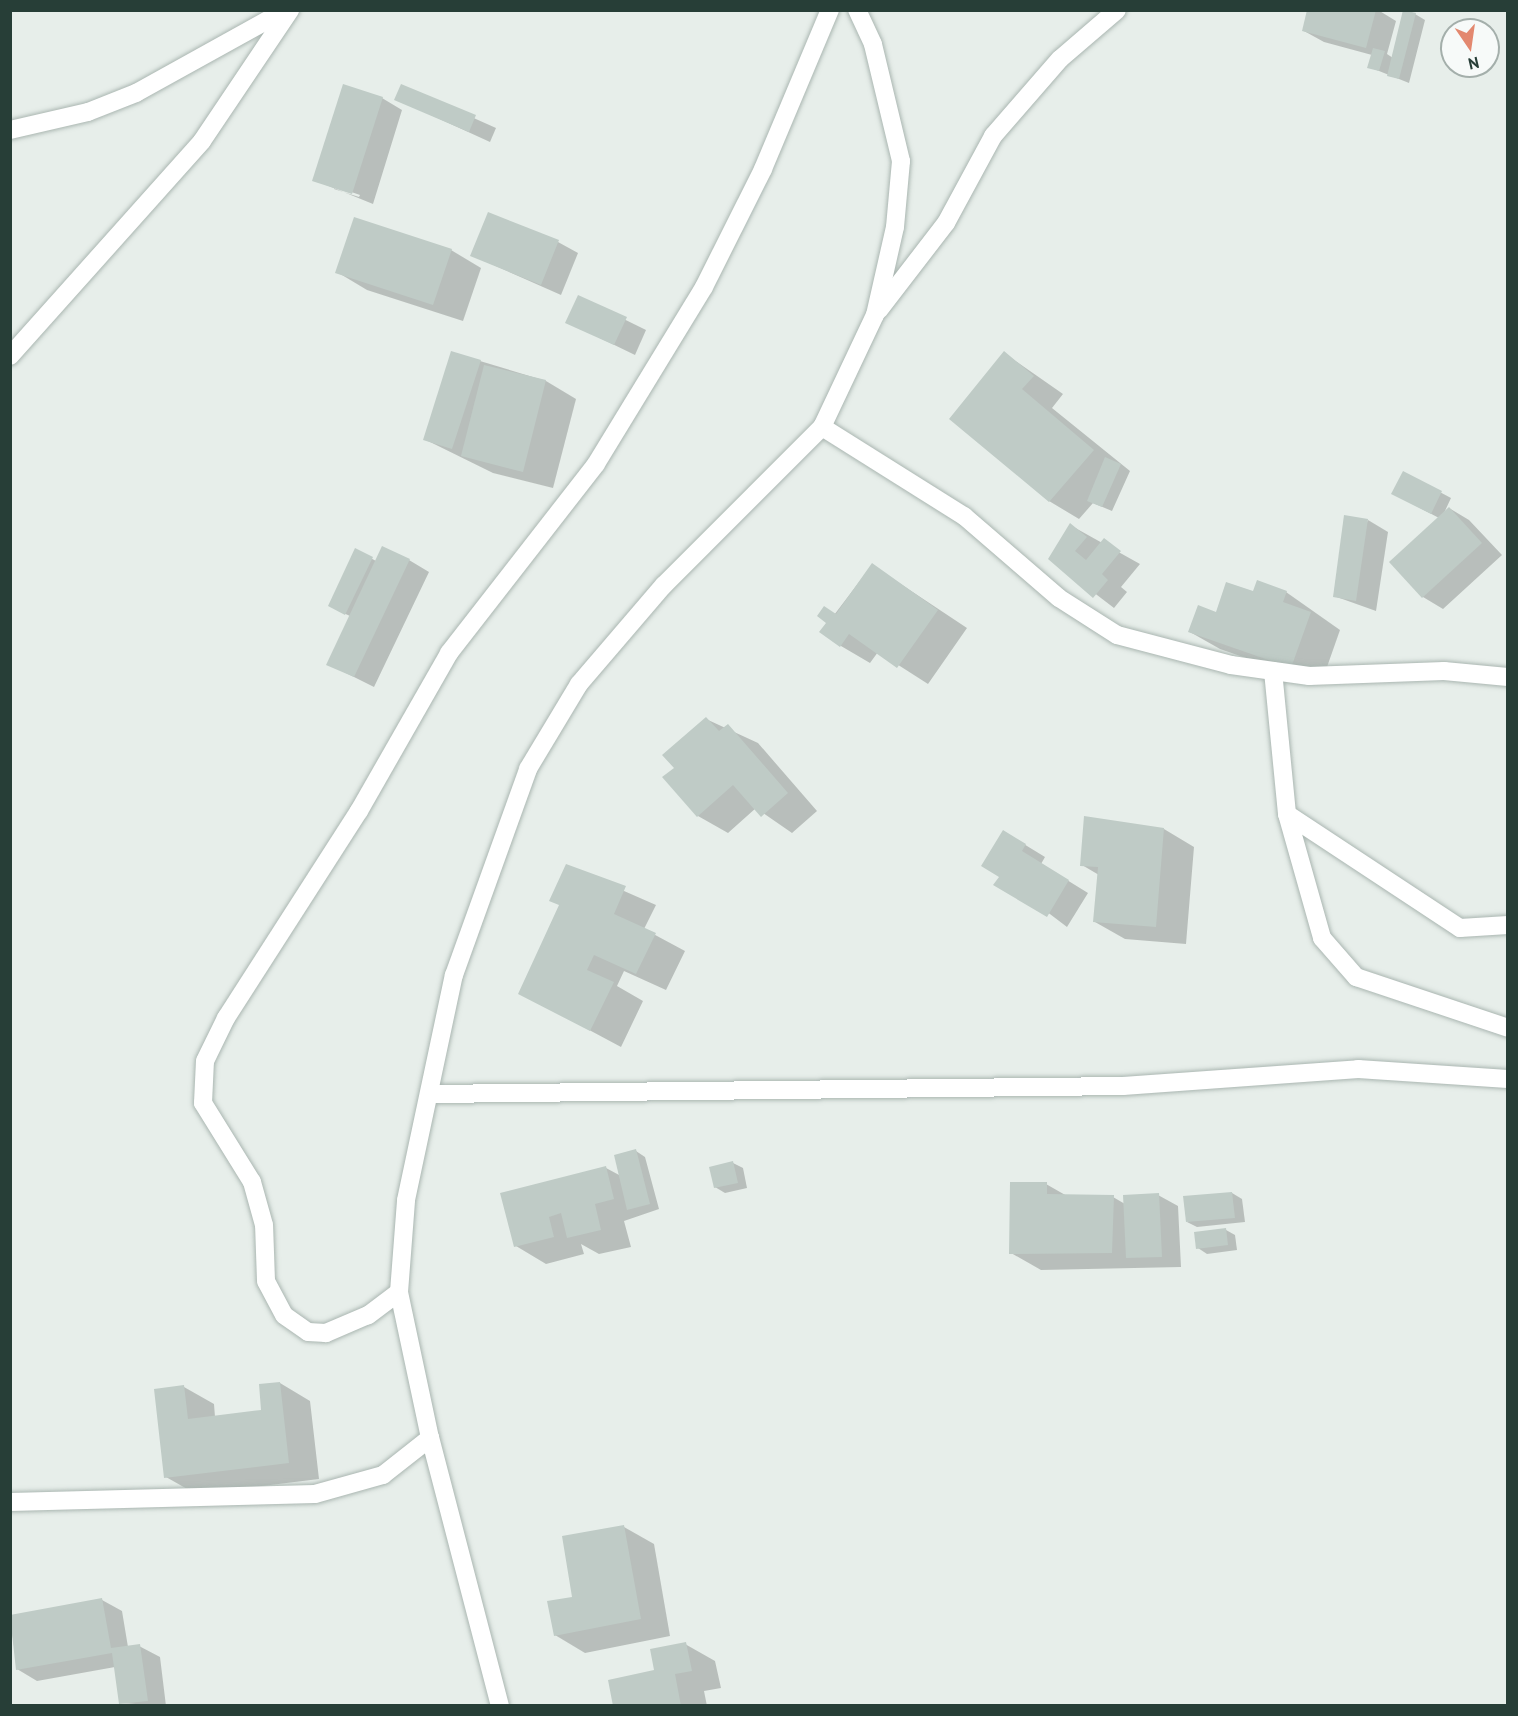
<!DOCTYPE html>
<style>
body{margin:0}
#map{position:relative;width:1518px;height:1716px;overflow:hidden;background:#e7eeea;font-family:"PT Sans",sans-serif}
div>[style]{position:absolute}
.shadow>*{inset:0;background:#0003}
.building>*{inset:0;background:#bfcbc6}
.roads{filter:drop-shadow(0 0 2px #aab6b1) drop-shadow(0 0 2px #aab6b1)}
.street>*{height:18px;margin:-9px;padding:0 9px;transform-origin:9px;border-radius:9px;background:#fff}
span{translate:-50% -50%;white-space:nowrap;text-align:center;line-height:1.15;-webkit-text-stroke:4.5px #f7faf9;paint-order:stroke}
.frame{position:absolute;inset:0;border:12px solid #273e37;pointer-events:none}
.north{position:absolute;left:1440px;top:18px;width:60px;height:60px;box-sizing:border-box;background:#f7faf9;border:2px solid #a4afab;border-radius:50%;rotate:167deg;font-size:16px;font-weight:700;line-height:24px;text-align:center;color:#273e37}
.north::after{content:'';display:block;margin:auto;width:21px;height:27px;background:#e3886f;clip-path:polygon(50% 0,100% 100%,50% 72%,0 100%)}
</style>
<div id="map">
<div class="shadow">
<i style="clip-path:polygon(1309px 10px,1378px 10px,1396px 21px,1387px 54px,1393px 58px,1415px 14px,1425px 20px,1409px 83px,1369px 67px,1372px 55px,1324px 42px,1304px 31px)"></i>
<i style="clip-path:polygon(402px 86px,496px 128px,490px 142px,396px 99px)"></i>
<i style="clip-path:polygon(evenodd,382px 98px,402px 110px,373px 204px,314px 180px,382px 98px,334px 186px,360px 195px,359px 197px,334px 189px,334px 186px)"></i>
<i style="clip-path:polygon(558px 242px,578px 253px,561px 295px,471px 255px)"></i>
<i style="clip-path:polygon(451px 250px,481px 268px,463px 321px,367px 290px,337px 272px)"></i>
<i style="clip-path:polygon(579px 297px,646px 330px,635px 355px,567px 322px)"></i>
<i style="clip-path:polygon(1004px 353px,1063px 394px,1052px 408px,1130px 471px,1112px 511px,1093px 503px,1079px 519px,1049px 501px)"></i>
<i style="clip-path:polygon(480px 361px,546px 381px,576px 399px,553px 488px,493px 473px,424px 439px)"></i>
<i style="clip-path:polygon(1404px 473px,1451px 498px,1444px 513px,1449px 508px,1469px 520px,1502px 555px,1443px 609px,1423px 597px,1391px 562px,1439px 518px,1403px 499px)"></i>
<i style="clip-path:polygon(1368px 520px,1388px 532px,1376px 611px,1334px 596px)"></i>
<i style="clip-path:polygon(1070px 525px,1140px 564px,1121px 587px,1127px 592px,1114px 608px,1050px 559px)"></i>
<i style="clip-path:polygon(356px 550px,376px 561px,409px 560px,429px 572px,374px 687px,328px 664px,350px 616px,339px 611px)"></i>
<i style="clip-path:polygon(872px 565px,967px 628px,928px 684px,878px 652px,870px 663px,841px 646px,828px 623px)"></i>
<i style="clip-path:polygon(1286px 592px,1340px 630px,1321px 684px,1220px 649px,1190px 632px,1254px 593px)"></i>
<i style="clip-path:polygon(706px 719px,758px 743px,817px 811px,792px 833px,756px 808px,728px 833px,698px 816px,676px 768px)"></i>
<i style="clip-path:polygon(1164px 829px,1194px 847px,1186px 944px,1125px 939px,1095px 922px,1099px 875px,1082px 865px)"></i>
<i style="clip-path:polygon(1004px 832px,1045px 857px,1041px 864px,1088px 893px,1067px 927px,1001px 877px)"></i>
<i style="clip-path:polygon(567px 866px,656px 905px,644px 929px,685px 951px,666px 990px,624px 971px,617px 986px,643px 1001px,621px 1047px,520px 993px,561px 906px)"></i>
<i style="clip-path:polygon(636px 1151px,645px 1157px,659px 1209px,624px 1221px,631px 1247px,599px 1254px,581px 1244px,584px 1254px,546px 1264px,516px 1246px,502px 1194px,606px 1168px,621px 1176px)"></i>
<i style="clip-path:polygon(733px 1163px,743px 1168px,747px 1188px,725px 1193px,715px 1187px)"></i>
<i style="clip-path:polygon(1046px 1184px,1067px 1196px,1113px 1197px,1125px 1204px,1158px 1195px,1178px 1206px,1181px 1267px,1041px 1270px,1011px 1253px)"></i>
<i style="clip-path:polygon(1232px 1193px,1242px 1199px,1245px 1222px,1197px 1227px,1187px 1222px)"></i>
<i style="clip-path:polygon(1226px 1230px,1235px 1235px,1237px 1250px,1207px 1254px,1198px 1248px)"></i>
<i style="clip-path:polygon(280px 1383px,310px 1401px,319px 1479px,196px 1494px,166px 1477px,184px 1387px,214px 1404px,215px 1417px,263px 1411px)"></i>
<i style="clip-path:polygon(624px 1527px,654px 1544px,670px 1636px,585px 1653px,555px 1635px)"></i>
<i style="clip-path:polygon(102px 1600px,122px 1611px,128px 1647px,139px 1646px,160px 1657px,166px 1706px,120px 1703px,115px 1667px,37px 1681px,17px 1669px,10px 1616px)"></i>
<i style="clip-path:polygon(685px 1644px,715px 1661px,721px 1688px,704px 1691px,707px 1706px,614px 1706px)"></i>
</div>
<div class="building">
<i style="clip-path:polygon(1307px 10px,1376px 10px,1366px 48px,1302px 31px)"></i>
<i style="clip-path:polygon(1403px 10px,1416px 13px,1399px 79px,1387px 76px)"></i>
<i style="clip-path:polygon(1373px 48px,1385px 51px,1379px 71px,1367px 68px)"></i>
<i style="clip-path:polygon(343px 84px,383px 97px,352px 194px,312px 181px)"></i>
<i style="clip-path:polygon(401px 84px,476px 115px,469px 132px,394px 100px)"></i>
<i style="clip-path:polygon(488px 212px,559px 240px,541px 285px,470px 256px)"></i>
<i style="clip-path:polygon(354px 217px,452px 249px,433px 305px,335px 273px)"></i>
<i style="clip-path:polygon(578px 295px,627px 317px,614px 345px,565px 323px)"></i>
<i style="clip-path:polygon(451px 351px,481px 360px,452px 449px,423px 440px)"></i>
<i style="clip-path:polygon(1004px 351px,1034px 376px,1022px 389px,1094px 450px,1049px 502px,949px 419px)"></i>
<i style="clip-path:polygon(484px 365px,546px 380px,523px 472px,461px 456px)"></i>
<i style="clip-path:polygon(1105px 457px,1121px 464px,1102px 507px,1087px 501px)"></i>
<i style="clip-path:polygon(1403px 471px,1442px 491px,1431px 514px,1391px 494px)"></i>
<i style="clip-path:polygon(1449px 507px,1482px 543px,1422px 598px,1389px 562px)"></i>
<i style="clip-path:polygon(1344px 515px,1368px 519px,1356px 601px,1333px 597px)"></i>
<i style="clip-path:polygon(1070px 523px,1087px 537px,1075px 551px,1086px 560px,1104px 538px,1121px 551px,1102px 574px,1108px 580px,1093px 598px,1048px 559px)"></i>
<i style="clip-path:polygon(382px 546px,410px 559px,354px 677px,326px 665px)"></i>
<i style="clip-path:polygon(355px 548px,373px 557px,345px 615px,328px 606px)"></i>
<i style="clip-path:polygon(872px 563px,938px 610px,897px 668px,849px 634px,840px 647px,819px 632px,826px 623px,817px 616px,824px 606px,836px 614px)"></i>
<i style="clip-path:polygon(1257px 580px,1287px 591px,1283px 602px,1311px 612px,1291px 668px,1188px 632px,1198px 605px,1216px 612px,1226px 582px,1253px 591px)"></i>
<i style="clip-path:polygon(706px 717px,719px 731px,728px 724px,788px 793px,761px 817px,733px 785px,697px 817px,662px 777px,674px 768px,662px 755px)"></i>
<i style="clip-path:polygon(1084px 816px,1164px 828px,1156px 927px,1093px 922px,1098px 867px,1080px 866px)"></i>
<i style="clip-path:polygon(1003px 830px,1026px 844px,1022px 851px,1069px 880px,1047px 917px,993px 885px,999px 877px,981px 866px)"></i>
<i style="clip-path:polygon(566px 864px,626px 886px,614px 914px,656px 933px,636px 974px,594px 955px,587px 970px,614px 982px,590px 1031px,518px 994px,559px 905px,549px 901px)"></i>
<i style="clip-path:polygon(636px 1149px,650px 1204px,627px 1210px,614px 1155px)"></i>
<i style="clip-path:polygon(733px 1161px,738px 1183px,714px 1188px,709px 1167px)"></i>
<i style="clip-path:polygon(606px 1166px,614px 1199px,595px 1204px,601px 1230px,567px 1238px,561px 1213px,549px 1217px,554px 1237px,514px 1247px,500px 1193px)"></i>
<i style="clip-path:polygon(1010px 1182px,1047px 1182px,1047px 1194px,1114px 1195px,1112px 1253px,1009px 1254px)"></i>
<i style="clip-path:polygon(1232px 1192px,1235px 1218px,1186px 1222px,1183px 1196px)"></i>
<i style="clip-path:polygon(1159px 1193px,1162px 1257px,1126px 1258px,1123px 1195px)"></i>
<i style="clip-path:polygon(1226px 1228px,1228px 1245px,1196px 1249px,1194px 1232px)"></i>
<i style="clip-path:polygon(280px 1382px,289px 1463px,164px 1478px,154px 1389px,184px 1385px,188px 1419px,261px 1410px,259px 1384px)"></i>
<i style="clip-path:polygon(624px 1525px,641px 1619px,554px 1636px,547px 1601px,572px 1597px,562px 1536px)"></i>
<i style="clip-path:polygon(102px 1598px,111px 1648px,140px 1644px,148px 1701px,119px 1704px,112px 1653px,16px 1670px,10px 1615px)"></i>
<i style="clip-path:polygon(686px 1642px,692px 1671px,675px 1674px,681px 1706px,613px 1706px,608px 1680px,654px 1670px,650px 1649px)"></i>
</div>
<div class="roads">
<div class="street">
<i style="left:10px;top:130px;width:80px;rotate:-13deg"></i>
<i style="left:88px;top:112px;width:52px;rotate:-21.6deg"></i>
<i style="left:136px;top:93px;width:171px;rotate:-29deg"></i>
<i style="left:879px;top:310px;width:110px;rotate:-52.4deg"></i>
<i style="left:946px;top:223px;width:99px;rotate:-61.6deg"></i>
<i style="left:993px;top:136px;width:102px;rotate:-49deg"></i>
<i style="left:1060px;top:59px;width:75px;rotate:-40.7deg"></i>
<i style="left:10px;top:356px;width:288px;rotate:-48.2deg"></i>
<i style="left:202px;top:141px;width:158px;rotate:-56.1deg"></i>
<i style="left:822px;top:427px;width:168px;rotate:32.1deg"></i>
<i style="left:964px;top:516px;width:125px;rotate:40.8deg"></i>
<i style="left:1059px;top:598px;width:69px;rotate:32.5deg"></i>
<i style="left:1117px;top:635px;width:118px;rotate:14.7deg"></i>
<i style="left:1231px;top:665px;width:79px;rotate:8deg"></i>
<i style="left:1309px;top:676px;width:135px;rotate:-2.1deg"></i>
<i style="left:1444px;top:671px;width:64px;rotate:5.4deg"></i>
<i style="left:1273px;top:671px;width:144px;rotate:84.4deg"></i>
<i style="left:1287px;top:814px;width:129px;rotate:74.2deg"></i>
<i style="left:1322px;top:938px;width:52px;rotate:48.9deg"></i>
<i style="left:1356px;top:977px;width:160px;rotate:18.5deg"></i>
<i style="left:1287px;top:814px;width:207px;rotate:33.4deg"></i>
<i style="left:1460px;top:928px;width:48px;rotate:-3.6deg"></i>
<i style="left:431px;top:1094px;width:692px;rotate:-0.66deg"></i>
<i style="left:1123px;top:1086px;width:236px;rotate:-4.1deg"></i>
<i style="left:1358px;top:1069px;width:150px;rotate:3.8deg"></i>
<i style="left:399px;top:1292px;width:39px;rotate:143deg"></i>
<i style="left:368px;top:1315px;width:46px;rotate:156.8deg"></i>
<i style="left:326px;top:1333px;width:18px;rotate:-177deg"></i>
<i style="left:308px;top:1332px;width:29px;rotate:-145deg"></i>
<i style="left:284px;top:1315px;width:38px;rotate:-118deg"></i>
<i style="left:266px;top:1281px;width:56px;rotate:-92deg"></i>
<i style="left:264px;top:1225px;width:45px;rotate:-105.6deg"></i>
<i style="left:252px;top:1182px;width:93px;rotate:-121.8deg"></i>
<i style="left:203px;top:1103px;width:42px;rotate:-87.3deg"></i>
<i style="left:205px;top:1061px;width:48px;rotate:-64deg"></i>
<i style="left:226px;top:1018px;width:246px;rotate:-57.3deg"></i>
<i style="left:359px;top:811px;width:182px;rotate:-60.3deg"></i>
<i style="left:449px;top:653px;width:239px;rotate:-52.1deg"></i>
<i style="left:596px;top:464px;width:207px;rotate:-58.6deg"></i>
<i style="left:704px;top:287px;width:132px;rotate:-63.4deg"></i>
<i style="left:763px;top:169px;width:173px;rotate:-67.2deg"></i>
<i style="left:10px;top:1502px;width:305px;rotate:-1.5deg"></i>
<i style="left:315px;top:1494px;width:71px;rotate:-15.6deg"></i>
<i style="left:383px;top:1475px;width:60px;rotate:-38.2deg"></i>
<i style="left:500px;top:1706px;width:277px;rotate:-104.6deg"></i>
<i style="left:430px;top:1438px;width:149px;rotate:-102deg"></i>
<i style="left:399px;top:1292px;width:92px;rotate:-85.6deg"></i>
<i style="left:406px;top:1200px;width:230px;rotate:-78deg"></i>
<i style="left:454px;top:975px;width:219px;rotate:-70.2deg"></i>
<i style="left:528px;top:769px;width:99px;rotate:-59deg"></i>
<i style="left:579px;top:684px;width:130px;rotate:-49.4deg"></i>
<i style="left:664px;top:585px;width:223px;rotate:-45deg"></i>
<i style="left:822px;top:427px;width:124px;rotate:-64.7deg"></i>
<i style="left:875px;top:315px;width:90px;rotate:-77.2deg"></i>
<i style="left:895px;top:227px;width:66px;rotate:-84.8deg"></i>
<i style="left:901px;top:161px;width:120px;rotate:-103.5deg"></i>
<i style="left:873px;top:44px;width:38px;rotate:-115deg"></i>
</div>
</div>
<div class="frame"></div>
<div class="north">N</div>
</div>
